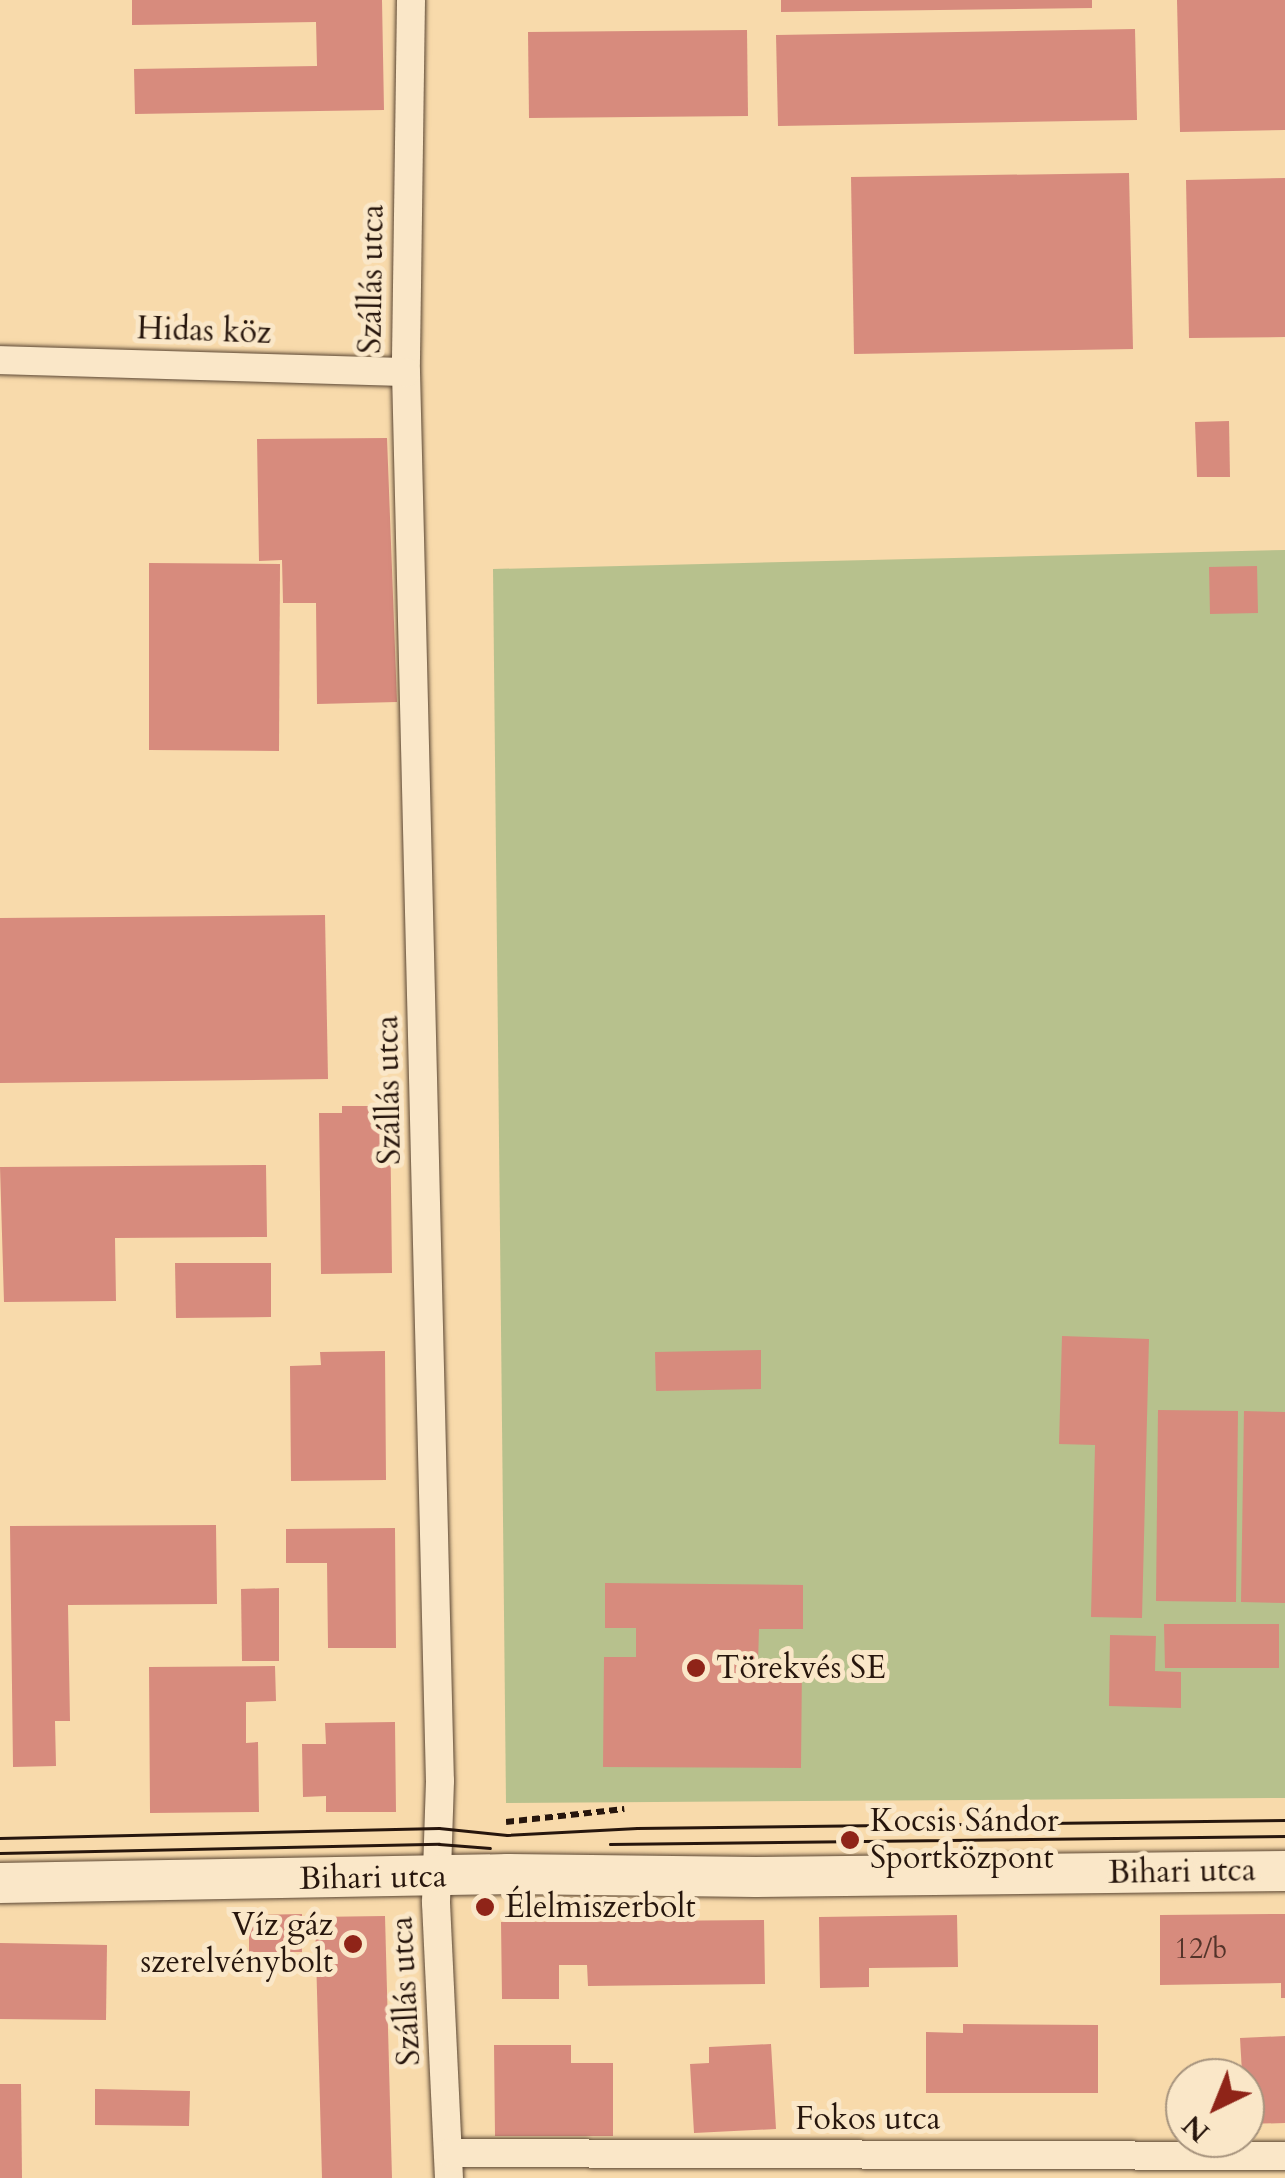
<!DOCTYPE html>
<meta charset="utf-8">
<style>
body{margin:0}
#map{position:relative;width:1285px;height:2178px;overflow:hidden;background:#f8daab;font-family:Cardo,serif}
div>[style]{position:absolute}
.green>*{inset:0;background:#b7c18d}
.building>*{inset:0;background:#d78b7d}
.path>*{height:6px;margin-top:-3px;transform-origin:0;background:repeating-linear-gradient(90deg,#27160d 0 8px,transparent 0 13px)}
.roads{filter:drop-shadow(0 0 2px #5b4734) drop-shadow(0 0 2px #5b4734)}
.street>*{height:28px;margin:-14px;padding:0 14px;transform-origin:14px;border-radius:14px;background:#fae7c8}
.secondary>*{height:40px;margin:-20px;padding:0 20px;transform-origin:20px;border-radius:20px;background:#fae7c8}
.tram>*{height:2.5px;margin:-1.25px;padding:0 1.25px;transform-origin:1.25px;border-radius:1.25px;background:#27160d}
.dots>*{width:28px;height:28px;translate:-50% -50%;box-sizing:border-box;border:5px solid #fae7c8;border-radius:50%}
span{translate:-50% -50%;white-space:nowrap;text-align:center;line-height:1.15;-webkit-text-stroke:10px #fae7c8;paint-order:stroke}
.number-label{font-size:28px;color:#533329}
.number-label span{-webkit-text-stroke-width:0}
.street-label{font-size:32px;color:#27160d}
.poi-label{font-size:32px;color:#27160d}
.left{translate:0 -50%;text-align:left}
.right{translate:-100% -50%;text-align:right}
.north{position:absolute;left:1165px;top:2058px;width:100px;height:100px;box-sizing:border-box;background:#fae7c8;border:2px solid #a6937d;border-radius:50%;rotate:223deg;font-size:28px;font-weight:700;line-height:40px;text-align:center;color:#27160d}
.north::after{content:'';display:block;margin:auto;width:35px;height:45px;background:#8f2418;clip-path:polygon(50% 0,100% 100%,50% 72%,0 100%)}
</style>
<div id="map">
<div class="green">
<i style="clip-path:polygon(1285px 550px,1285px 1798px,506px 1803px,493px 569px)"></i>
</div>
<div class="building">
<i style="clip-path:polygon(132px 0,382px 0,384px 110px,135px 114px,134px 69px,317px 66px,316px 22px,132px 25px)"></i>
<i style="clip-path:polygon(781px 0,1092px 0,1092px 8px,781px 12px)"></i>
<i style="clip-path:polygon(1177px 0,1285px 0,1285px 130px,1180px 132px)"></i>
<i style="clip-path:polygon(1135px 29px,1137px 120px,778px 126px,776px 35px)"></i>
<i style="clip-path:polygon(747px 30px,748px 116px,529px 118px,528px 32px)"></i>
<i style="clip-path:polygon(1129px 173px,1133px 349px,854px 354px,851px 177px)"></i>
<i style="clip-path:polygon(1285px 178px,1285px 337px,1189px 338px,1186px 180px)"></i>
<i style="clip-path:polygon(1229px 421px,1230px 477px,1197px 477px,1195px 422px)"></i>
<i style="clip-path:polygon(387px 438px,397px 702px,317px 704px,316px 603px,283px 603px,282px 560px,259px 561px,257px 439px)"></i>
<i style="clip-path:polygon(149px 563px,280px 564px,279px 751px,149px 750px)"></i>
<i style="clip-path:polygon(1257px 566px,1258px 613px,1210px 614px,1209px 567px)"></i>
<i style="clip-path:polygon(325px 915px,328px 1079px,0 1083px,0 918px)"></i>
<i style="clip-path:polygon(342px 1106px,390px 1106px,392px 1273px,321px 1274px,319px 1113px,342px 1113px)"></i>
<i style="clip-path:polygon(266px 1165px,267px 1237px,115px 1238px,116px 1301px,4px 1302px,0 1167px)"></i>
<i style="clip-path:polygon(175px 1263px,271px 1263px,271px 1317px,176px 1318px)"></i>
<i style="clip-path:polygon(1062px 1336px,1149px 1339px,1142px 1618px,1091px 1617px,1095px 1445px,1059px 1444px)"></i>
<i style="clip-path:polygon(761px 1350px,761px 1389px,656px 1391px,655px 1352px)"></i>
<i style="clip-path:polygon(385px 1351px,386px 1480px,291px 1481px,290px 1366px,321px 1365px,320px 1352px)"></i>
<i style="clip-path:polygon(1158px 1410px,1238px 1411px,1236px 1602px,1156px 1601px)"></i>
<i style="clip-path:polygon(1244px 1411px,1285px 1412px,1285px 1603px,1241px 1602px)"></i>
<i style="clip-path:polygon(216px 1525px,217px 1604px,68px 1605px,70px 1721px,55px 1721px,56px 1766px,13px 1767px,10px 1526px)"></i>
<i style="clip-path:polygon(395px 1528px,396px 1648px,328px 1648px,327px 1563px,286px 1563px,286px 1529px)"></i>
<i style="clip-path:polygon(605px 1583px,803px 1585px,803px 1629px,759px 1629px,758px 1663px,802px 1663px,801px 1768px,603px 1767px,604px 1657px,636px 1657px,636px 1628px,605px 1628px)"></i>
<i style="clip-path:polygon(279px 1588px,279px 1661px,242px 1661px,241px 1589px)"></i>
<i style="clip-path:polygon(1164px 1624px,1279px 1624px,1279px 1668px,1165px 1668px)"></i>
<i style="clip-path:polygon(1110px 1635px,1156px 1636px,1155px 1671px,1181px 1672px,1181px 1708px,1109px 1706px)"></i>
<i style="clip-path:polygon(275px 1666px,276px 1701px,246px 1702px,246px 1743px,258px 1742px,259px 1812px,150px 1813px,149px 1667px)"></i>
<i style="clip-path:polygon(395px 1722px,396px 1812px,326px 1812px,326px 1796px,303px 1797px,302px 1744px,326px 1744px,325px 1723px)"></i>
<i style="clip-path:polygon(302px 1914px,302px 1952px,249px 1952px,249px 1915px)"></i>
<i style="clip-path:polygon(1285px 1914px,1285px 1998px,1281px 1998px,1281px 1983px,1160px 1985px,1160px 1915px)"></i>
<i style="clip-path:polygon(957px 1915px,958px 1967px,869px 1968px,869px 1987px,820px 1988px,819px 1917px)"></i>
<i style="clip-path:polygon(385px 1916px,392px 2178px,322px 2178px,315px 1917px)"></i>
<i style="clip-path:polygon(764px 1920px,765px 1984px,588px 1986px,587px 1965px,559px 1965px,559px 1999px,502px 1999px,501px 1922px)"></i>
<i style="clip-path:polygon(0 1943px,107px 1945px,106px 2020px,0 2019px)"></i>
<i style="clip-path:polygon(963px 2024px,1098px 2025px,1098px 2093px,926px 2093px,926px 2032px,963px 2033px)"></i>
<i style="clip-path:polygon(1285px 2036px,1285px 2123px,1245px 2124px,1240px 2038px)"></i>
<i style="clip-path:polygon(771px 2044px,776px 2129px,694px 2133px,690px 2064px,709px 2063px,709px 2047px)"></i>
<i style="clip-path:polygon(494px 2045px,571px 2045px,571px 2063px,613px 2063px,613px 2136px,495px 2136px)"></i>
<i style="clip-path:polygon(0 2084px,21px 2084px,22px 2178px,0 2178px)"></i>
<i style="clip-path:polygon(95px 2089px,190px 2091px,189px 2126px,95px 2125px)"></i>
</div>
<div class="path">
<i style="left:506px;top:1822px;width:119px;rotate:-6.3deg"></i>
</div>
<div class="roads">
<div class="street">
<i style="left:411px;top:0;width:372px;rotate:90.8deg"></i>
<i style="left:406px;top:372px;width:1409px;rotate:88.62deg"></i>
<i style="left:440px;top:1781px;width:122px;rotate:91.9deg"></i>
<i style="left:436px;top:1903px;width:275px;rotate:87.3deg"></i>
<i style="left:0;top:360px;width:406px;rotate:1.7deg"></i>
<i style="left:450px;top:2153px;width:835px;rotate:0.21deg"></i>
</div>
<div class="secondary">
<i style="left:0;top:1883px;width:508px;rotate:-1.01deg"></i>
<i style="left:508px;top:1874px;width:248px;rotate:0.7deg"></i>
<i style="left:756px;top:1877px;width:529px;rotate:-0.65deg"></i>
</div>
</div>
<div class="tram">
<i style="left:0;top:1838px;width:439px;rotate:-1.3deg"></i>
<i style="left:439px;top:1828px;width:68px;rotate:5.9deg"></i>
<i style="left:507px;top:1835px;width:130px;rotate:-3.1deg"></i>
<i style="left:637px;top:1828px;width:648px;rotate:-0.71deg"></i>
<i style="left:610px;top:1844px;width:675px;rotate:-0.68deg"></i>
<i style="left:0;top:1853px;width:439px;rotate:-1.2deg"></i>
<i style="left:439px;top:1844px;width:51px;rotate:4.5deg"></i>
</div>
<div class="dots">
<i style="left:696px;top:1668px;background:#8f2418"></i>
<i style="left:850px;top:1840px;background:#8f2418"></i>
<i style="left:485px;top:1907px;background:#8f2418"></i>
<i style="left:353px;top:1944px;background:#8f2418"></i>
</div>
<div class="number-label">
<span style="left:1201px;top:1949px">12/b</span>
</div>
<div class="street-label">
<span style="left:372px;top:279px;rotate:-89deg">Szállás utca</span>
<span style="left:204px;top:331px;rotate:2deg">Hidas köz</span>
<span style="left:389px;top:1090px;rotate:-91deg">Szállás utca</span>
<span style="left:1182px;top:1872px;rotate:-1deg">Bihari utca</span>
<span style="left:373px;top:1878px;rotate:-1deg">Bihari utca</span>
<span style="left:406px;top:1991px;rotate:-93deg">Szállás utca</span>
<span style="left:868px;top:2119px">Fokos utca</span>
</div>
<div class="poi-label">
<span class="left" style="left:716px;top:1668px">Törekvés SE</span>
<span class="left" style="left:870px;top:1840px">Kocsis Sándor<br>Sportközpont</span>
<span class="left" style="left:505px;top:1907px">Élelmiszerbolt</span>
<span class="right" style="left:333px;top:1944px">Víz gáz<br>szerelvénybolt</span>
</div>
<div class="north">N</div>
</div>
